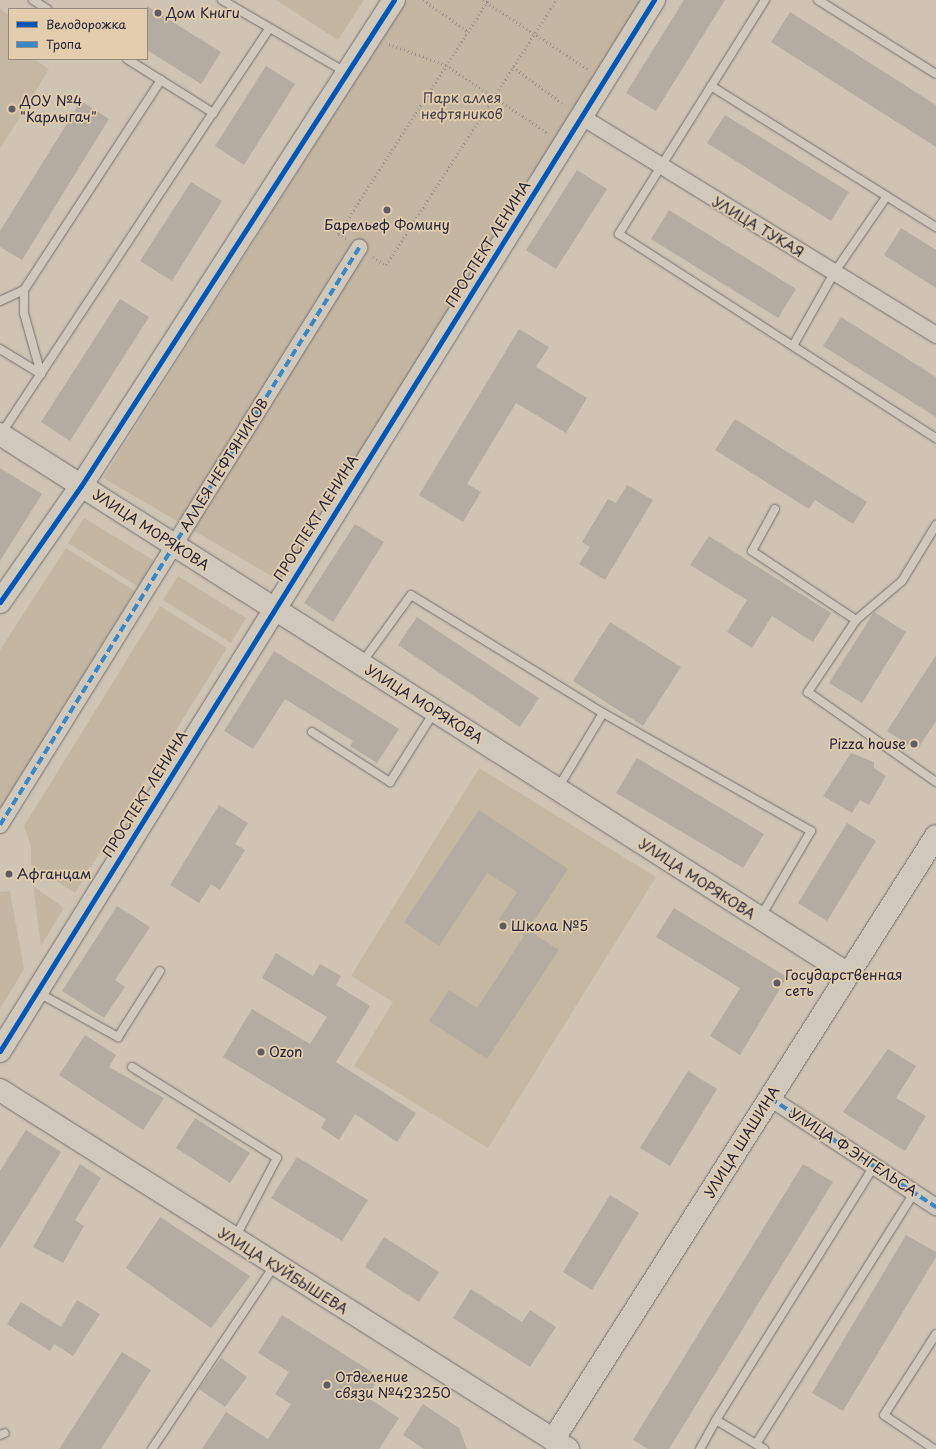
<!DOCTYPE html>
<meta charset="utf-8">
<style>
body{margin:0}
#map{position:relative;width:936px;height:1449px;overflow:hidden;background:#cfc4b3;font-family:"Playpen Sans",sans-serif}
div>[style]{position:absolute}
.built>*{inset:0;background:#c6b7a3}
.green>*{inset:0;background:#c5b6a3}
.building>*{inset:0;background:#b4aca1}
.path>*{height:2.5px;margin-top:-1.25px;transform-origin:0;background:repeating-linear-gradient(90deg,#99938d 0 1px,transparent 0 4px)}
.roads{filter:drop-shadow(0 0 1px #746f6d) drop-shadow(0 0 1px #746f6d)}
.lane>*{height:8px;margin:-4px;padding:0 4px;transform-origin:4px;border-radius:4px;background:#d1c8bc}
.street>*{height:16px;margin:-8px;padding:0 8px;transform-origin:8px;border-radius:8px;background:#d1c8bc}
.secondary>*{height:22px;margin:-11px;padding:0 11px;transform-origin:11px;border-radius:11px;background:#d1c8bc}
.quiet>*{height:4px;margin-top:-2px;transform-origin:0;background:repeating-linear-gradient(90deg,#3887c6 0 8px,transparent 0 12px)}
.cycleway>*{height:5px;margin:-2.5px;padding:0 2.5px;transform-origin:2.5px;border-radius:2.5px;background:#0057b8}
.dots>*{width:11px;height:11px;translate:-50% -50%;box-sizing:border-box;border:2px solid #e3cdac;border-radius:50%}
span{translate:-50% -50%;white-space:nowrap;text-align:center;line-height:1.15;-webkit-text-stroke:3.5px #e3cdac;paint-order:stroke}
.poi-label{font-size:14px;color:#22223b}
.left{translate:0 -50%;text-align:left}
.right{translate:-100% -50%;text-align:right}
.park-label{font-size:14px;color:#413d4d}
.street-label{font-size:14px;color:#22223b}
.legend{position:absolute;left:8px;top:8px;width:140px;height:52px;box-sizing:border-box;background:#e3cdac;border:1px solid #96897f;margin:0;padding:5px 7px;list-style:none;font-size:12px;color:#22223b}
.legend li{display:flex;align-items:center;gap:8px;height:20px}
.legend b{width:20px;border:1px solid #96897f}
</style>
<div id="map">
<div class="built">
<i style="clip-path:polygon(0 9px,9px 15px,9px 59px,34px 59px,49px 69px,0 149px)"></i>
<i style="clip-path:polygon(479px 768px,656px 877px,488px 1148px,354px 1066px,393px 1002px,351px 976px)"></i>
</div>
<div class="green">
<i style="clip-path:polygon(276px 0,364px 0,338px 40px)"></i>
<i style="clip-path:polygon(407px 0,650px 0,280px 581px,103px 478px)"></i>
<i style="clip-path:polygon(84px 518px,155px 561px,139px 587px,68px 543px)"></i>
<i style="clip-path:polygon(66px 548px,135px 591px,0 809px,0 650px)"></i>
<i style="clip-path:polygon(178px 576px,246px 618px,231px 643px,163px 600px)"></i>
<i style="clip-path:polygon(160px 606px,227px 648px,75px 893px,31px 865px,31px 846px,24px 826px)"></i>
<i style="clip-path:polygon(33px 886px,64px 908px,41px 946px)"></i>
<i style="clip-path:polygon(10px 891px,24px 969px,0 1009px,0 892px)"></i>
</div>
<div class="building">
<i style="clip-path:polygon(684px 0,725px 0,656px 111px,626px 93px)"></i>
<i style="clip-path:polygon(147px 6px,221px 52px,201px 84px,147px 50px)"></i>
<i style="clip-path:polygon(790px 12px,936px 105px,936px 147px,771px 42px)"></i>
<i style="clip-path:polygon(266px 66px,295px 84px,244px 165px,215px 146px)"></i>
<i style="clip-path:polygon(81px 101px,109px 119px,22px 260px,0 247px,0 231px)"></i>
<i style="clip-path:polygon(725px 115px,849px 192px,831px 221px,707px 143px)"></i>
<i style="clip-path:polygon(577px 170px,607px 189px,556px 269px,526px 250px)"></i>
<i style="clip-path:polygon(191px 182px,222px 201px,172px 281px,140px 261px)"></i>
<i style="clip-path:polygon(669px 210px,796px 289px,778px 318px,651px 239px)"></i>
<i style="clip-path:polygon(901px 228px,936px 250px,936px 288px,884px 255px)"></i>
<i style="clip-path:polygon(120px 299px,149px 317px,70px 441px,41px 422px)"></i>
<i style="clip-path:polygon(841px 317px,936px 377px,936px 417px,823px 346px)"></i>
<i style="clip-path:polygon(519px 329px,549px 347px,536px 367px,587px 398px,566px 433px,516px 403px,467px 484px,481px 492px,463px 522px,419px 495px)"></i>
<i style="clip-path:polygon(735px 419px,867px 502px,853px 524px,815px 500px,809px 509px,715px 450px)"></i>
<i style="clip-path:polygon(0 468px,42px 494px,0 561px)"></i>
<i style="clip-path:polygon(627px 485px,653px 500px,605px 580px,579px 564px,590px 547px,582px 542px,608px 499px,616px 503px)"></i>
<i style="clip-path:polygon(355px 524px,384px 542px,333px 622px,304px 603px)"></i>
<i style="clip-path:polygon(709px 536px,831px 613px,813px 642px,772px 616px,752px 648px,727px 632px,747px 600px,690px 565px)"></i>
<i style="clip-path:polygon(874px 612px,906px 632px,862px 703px,829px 683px)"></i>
<i style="clip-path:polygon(417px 617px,539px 698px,520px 727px,398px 645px)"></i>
<i style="clip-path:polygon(610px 622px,681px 667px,643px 726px,573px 681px)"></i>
<i style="clip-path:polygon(274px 651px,399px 729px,377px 763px,350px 746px,353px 741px,285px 699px,253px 749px,224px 731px)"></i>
<i style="clip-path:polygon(936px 655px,936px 721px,917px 750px,887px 731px)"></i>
<i style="clip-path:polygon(851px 753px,874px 762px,874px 768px,886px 776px,869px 805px,860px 800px,852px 813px,823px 796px)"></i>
<i style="clip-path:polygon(637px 758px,764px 834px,743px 868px,616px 793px)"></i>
<i style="clip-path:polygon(219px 805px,248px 823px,235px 844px,245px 850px,220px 890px,211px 884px,199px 903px,170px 885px)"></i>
<i style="clip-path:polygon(479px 810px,568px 869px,528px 930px,559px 950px,487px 1059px,429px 1021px,449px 990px,477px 1008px,526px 933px,524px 935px,499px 919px,517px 892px,487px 873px,439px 946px,404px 922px)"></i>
<i style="clip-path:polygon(847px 823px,876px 841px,827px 921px,798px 903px)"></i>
<i style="clip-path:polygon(117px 906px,150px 927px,115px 980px,125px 987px,104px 1018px,62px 991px)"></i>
<i style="clip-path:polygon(674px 908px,787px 977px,740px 1055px,710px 1036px,740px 988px,656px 937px)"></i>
<i style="clip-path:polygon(276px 953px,313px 976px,320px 964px,341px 976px,336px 985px,370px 1006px,336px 1062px,416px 1113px,397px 1142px,355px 1114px,339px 1140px,321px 1128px,326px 1119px,223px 1057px,252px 1009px,310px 1044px,327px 1017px,262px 978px)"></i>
<i style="clip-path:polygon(85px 1035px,116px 1055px,109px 1067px,164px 1098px,143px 1130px,59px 1075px)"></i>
<i style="clip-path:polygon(888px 1049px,916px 1066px,896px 1098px,926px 1116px,905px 1151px,843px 1112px)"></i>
<i style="clip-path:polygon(688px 1071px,717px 1089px,670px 1166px,640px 1148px)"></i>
<i style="clip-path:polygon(195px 1118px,250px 1153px,230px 1183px,176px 1148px)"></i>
<i style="clip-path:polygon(26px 1130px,61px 1152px,0 1249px,0 1171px)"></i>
<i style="clip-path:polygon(297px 1157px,368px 1200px,342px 1241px,271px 1198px)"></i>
<i style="clip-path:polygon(80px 1164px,101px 1178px,75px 1220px,84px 1226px,63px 1263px,33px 1247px)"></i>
<i style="clip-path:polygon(803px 1164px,833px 1182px,669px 1449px,648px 1449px,633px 1440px)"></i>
<i style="clip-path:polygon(610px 1195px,639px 1213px,592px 1290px,563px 1272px)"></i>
<i style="clip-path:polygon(160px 1217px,250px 1276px,211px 1328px,126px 1268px)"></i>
<i style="clip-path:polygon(906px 1235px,936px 1252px,936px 1257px,843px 1411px,812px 1393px)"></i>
<i style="clip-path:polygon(384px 1237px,439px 1272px,419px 1302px,365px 1267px)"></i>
<i style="clip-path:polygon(471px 1289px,522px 1322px,530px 1310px,556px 1327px,530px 1367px,453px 1318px)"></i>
<i style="clip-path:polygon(77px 1300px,100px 1314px,73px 1356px,54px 1344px,50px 1351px,7px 1324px,21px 1302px,61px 1327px)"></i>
<i style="clip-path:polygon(282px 1315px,380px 1377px,367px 1397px,399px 1418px,379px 1449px,202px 1449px,226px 1412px,268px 1439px,291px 1404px,275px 1394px,289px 1372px,258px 1353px)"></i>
<i style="clip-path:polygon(122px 1352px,151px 1370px,101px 1449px,59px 1449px)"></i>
<i style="clip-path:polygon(221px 1358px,247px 1377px,225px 1407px,199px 1389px)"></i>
<i style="clip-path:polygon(423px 1404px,459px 1428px,467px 1449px,424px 1449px,403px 1435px)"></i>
</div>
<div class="path">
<i style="left:423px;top:0;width:55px;rotate:34.6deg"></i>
<i style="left:483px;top:0;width:127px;rotate:33.4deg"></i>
<i style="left:389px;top:44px;width:61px;rotate:20.2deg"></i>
<i style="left:446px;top:65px;width:123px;rotate:33.7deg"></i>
<i style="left:513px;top:67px;width:64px;rotate:36.2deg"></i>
<i style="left:346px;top:239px;width:9px;rotate:-148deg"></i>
<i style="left:338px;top:234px;width:278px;rotate:-57.3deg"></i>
<i style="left:373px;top:257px;width:15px;rotate:32deg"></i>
<i style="left:386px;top:265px;width:315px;rotate:-57.3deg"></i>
</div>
<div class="roads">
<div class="lane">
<i style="left:33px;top:0;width:17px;rotate:33deg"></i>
<i style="left:222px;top:0;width:143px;rotate:30.3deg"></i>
<i style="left:765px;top:0;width:276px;rotate:122deg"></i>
<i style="left:619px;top:234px;width:377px;rotate:32.8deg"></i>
<i style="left:818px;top:0;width:139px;rotate:32.1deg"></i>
<i style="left:127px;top:59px;width:102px;rotate:32.1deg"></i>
<i style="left:213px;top:113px;width:101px;rotate:-56.3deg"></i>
<i style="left:711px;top:86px;width:266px;rotate:32.1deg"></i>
<i style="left:0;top:301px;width:26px;rotate:-25deg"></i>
<i style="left:794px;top:344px;width:81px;rotate:-60.6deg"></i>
<i style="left:834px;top:273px;width:93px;rotate:-55.5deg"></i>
<i style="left:0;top:349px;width:48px;rotate:31.4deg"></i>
<i style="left:41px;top:374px;width:63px;rotate:-105.6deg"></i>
<i style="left:24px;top:313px;width:23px;rotate:-90deg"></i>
<i style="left:24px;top:290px;width:251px;rotate:-56.9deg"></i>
<i style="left:1px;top:434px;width:385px;rotate:-56.6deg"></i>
<i style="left:775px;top:509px;width:48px;rotate:118.7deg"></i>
<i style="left:752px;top:551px;width:125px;rotate:33.6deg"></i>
<i style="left:856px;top:620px;width:60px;rotate:-40.3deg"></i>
<i style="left:902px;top:581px;width:66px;rotate:-58.7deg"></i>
<i style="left:856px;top:620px;width:87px;rotate:123.7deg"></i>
<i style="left:808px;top:692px;width:156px;rotate:35.1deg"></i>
<i style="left:361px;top:664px;width:85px;rotate:-54.1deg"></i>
<i style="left:411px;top:595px;width:225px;rotate:31.6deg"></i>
<i style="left:603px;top:713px;width:239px;rotate:29.6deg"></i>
<i style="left:811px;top:831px;width:101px;rotate:120.4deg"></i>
<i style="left:312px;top:732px;width:93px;rotate:32.7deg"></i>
<i style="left:390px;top:782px;width:83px;rotate:-57.8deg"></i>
<i style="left:558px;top:788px;width:87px;rotate:-59deg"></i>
<i style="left:37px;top:992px;width:93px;rotate:29.1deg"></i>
<i style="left:118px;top:1037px;width:78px;rotate:-57.5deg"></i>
<i style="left:132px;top:1067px;width:171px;rotate:32.1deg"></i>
<i style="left:277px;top:1158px;width:90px;rotate:117.7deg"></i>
<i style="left:716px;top:1420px;width:299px;rotate:-58.1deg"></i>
<i style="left:0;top:1435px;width:5px;rotate:-22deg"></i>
<i style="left:756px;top:1444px;width:297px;rotate:-57.8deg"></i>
<i style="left:152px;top:1449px;width:220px;rotate:-56.3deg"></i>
<i style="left:700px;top:1449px;width:33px;rotate:-61deg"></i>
<i style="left:716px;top:1420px;width:56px;rotate:31.1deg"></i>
<i style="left:934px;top:1449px;width:60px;rotate:-145.8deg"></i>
<i style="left:884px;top:1415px;width:96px;rotate:-57.3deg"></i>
</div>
<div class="street">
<i style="left:582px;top:117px;width:416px;rotate:31.6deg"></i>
<i style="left:0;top:825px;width:680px;rotate:-58.11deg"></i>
<i style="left:770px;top:1098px;width:199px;rotate:33.3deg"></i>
</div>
<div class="secondary">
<i style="left:0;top:434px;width:1005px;rotate:32.49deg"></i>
<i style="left:0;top:602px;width:141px;rotate:-55.1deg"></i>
<i style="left:81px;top:486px;width:578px;rotate:-57.22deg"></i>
<i style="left:0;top:1051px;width:1238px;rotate:-58.11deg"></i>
<i style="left:0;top:1090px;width:672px;rotate:32.29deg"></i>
<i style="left:553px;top:1440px;width:715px;rotate:-57.62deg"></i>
</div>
</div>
<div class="quiet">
<i style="left:0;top:825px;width:680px;rotate:-58.11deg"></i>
<i style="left:770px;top:1098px;width:199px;rotate:33.3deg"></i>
</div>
<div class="cycleway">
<i style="left:0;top:602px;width:141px;rotate:-55.1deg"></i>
<i style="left:81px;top:486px;width:578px;rotate:-57.22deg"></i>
<i style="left:0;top:1051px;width:1238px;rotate:-58.11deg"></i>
</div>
<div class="dots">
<i style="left:158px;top:13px;background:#5f5b65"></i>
<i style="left:12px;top:109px;background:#5f5b65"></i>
<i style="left:387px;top:210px;background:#5f5b65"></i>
<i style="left:914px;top:744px;background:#5f5b65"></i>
<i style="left:9px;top:874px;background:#5f5b65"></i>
<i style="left:503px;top:926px;background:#5f5b65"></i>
<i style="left:777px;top:983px;background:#5f5b65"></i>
<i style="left:261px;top:1052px;background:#5f5b65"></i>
<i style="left:327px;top:1385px;background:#5f5b65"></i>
</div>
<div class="poi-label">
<span class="left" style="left:166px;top:13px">Дом Книги</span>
<span class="left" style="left:20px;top:109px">ДОУ №4<br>"Карлыгач"</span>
<span style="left:387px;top:225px">Барельеф Фомину</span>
<span class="right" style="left:906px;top:744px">Pizza house</span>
<span class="left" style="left:17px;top:874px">Афганцам</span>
<span class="left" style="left:511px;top:926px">Школа №5</span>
<span class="left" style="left:785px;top:983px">Государственная<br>сеть</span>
<span class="left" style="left:269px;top:1052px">Ozon</span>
<span class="left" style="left:335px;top:1385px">Отделение<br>связи №423250</span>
</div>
<div class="park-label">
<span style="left:462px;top:106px">Парк аллея<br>нефтяников</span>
</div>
<div class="street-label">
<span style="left:758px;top:227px;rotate:31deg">УЛИЦА ТУКАЯ</span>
<span style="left:488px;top:244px;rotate:-58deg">ПРОСПЕКТ ЛЕНИНА</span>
<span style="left:224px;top:465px;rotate:-58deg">АЛЛЕЯ НЕФТЯНИКОВ</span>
<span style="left:316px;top:518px;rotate:-58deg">ПРОСПЕКТ ЛЕНИНА</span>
<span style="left:151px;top:530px;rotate:33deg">УЛИЦА МОРЯКОВА</span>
<span style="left:424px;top:704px;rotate:32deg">УЛИЦА МОРЯКОВА</span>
<span style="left:145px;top:794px;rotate:-58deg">ПРОСПЕКТ ЛЕНИНА</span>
<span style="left:697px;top:879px;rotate:33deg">УЛИЦА МОРЯКОВА</span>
<span style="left:742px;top:1142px;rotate:-58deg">УЛИЦА ШАШИНА</span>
<span style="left:853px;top:1152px;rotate:33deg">УЛИЦА Ф.ЭНГЕЛЬСА</span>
<span style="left:283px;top:1271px;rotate:32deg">УЛИЦА КУЙБЫШЕВА</span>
</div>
<ul class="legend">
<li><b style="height:5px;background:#0057b8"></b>Велодорожка</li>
<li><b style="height:5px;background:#3887c6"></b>Тропа</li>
</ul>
</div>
